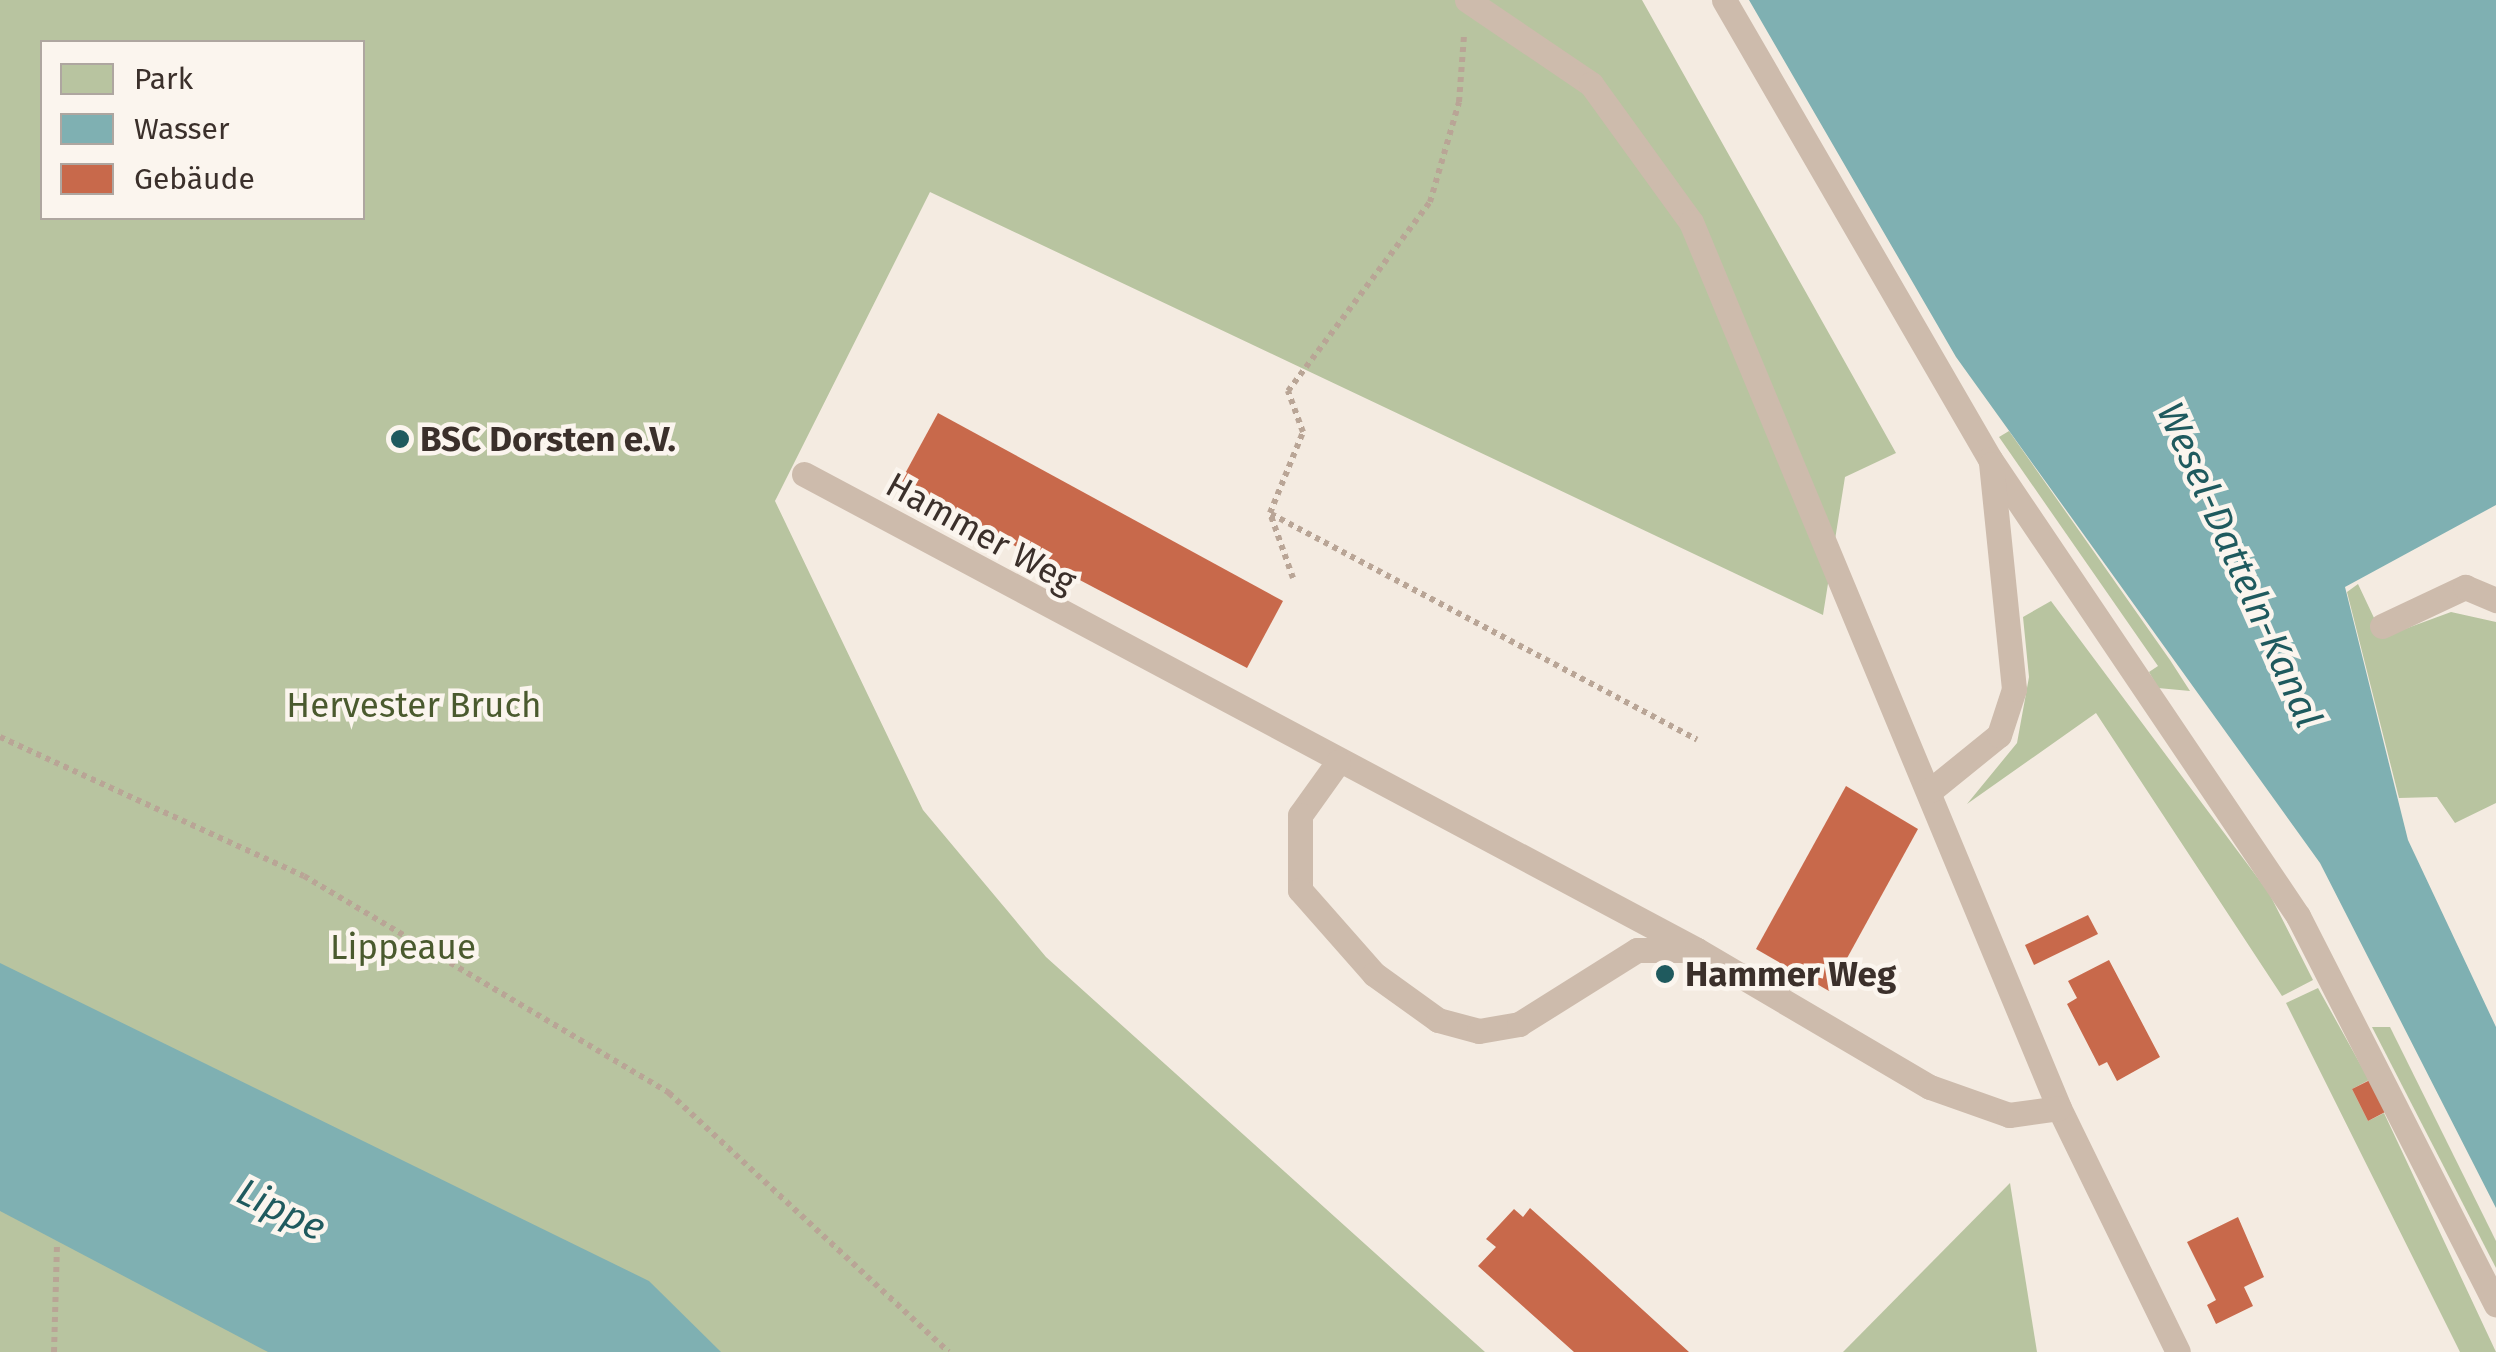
<!DOCTYPE html>
<meta charset="utf-8">
<style>
body{margin:0}
#map{position:relative;width:2496px;height:1352px;overflow:hidden;background:#f4ebe1;font-family:"Fira Sans",sans-serif}
div>[style]{position:absolute}
.green>*{inset:0;background:#b8c4a0}
.water>*{inset:0;background:#7fb0b2}
.building>*{inset:0;background:#c8694b}
.path>*{height:6px;margin-top:-3px;transform-origin:0;background:repeating-linear-gradient(90deg,#b9a596 0 5px,transparent 0 10px)}
.lane>*{height:25px;margin:-12.5px;padding:0 12.5px;transform-origin:12.5px;border-radius:12.5px;background:#cdbbac}
.dots>*{width:28px;height:28px;translate:-50% -50%;box-sizing:border-box;border:5px solid #fbf5ee;border-radius:50%}
span{translate:-50% -50%;white-space:nowrap;text-align:center;line-height:1.15;-webkit-text-stroke:9px #fbf5ee;paint-order:stroke}
.poi-label{font-size:35px;color:#3b302b;font-weight:700}
.left{translate:0 -50%;text-align:left}
.street-label{font-size:35px;color:#3b302b}
.park-label{font-size:35px;color:#4a5a2e}
.water-label{font-size:38px;color:#1f5a5e;font-style:italic}
.legend{position:absolute;left:40px;top:40px;width:325px;height:180px;box-sizing:border-box;background:#fbf5ee;border:2px solid #aea6a0;margin:0;padding:12px 18px;list-style:none;font-size:30px;color:#3b302b}
.legend li{display:flex;align-items:center;gap:20px;height:50px}
.legend b{width:50px;border:2px solid #aea6a0}
</style>
<div id="map">
<div class="green">
<i style="clip-path:polygon(evenodd,0 0,1642px 0,1896px 453px,1845px 477px,1823px 615px,930px 192px,775px 501px,923px 810px,1046px 957px,1485px 1352px,0 1352px,0 0,42px 42px,362px 42px,362px 218px,42px 218px,42px 42px)"></i>
<i style="clip-path:polygon(2009px 431px,2170px 660px,2190px 691px,2158px 688px,2149px 672px,2158px 666px,1999px 437px)"></i>
<i style="clip-path:polygon(2358px 584px,2383px 637px,2451px 612px,2496px 622px,2496px 803px,2455px 823px,2437px 797px,2399px 798px,2347px 592px)"></i>
<i style="clip-path:polygon(2051px 601px,2269px 893px,2313px 980px,2282px 996px,2096px 713px,1967px 804px,2017px 743px,2029px 677px,2023px 617px)"></i>
<i style="clip-path:polygon(2318px 988px,2369px 1080px,2352px 1089px,2368px 1121px,2384px 1113px,2496px 1352px,2460px 1352px,2286px 1003px)"></i>
<i style="clip-path:polygon(2372px 1027px,2390px 1027px,2496px 1241px,2496px 1268px)"></i>
<i style="clip-path:polygon(2010px 1183px,2037px 1352px,1843px 1352px)"></i>
</div>
<div class="water">
<i style="clip-path:polygon(1749px 0,2496px 0,2496px 505px,2345px 587px,2408px 840px,2496px 1027px,2496px 1208px,2320px 863px,1956px 357px)"></i>
<i style="clip-path:polygon(0 963px,649px 1281px,721px 1352px,268px 1352px,0 1211px)"></i>
</div>
<div class="building">
<i style="clip-path:polygon(938px 413px,1283px 601px,1247px 668px,918px 495px,901px 481px)"></i>
<i style="clip-path:polygon(1846px 786px,1918px 829px,1829px 991px,1756px 949px)"></i>
<i style="clip-path:polygon(2088px 915px,2098px 934px,2034px 965px,2025px 945px)"></i>
<i style="clip-path:polygon(2109px 960px,2160px 1057px,2117px 1081px,2107px 1062px,2099px 1066px,2067px 1004px,2077px 998px,2068px 981px)"></i>
<i style="clip-path:polygon(2372px 1079px,2389px 1110px,2368px 1121px,2352px 1089px)"></i>
<i style="clip-path:polygon(1530px 1208px,1587px 1259px,1689px 1352px,1574px 1352px,1478px 1266px,1496px 1247px,1486px 1239px,1514px 1209px,1523px 1217px)"></i>
<i style="clip-path:polygon(2238px 1217px,2264px 1277px,2244px 1287px,2253px 1306px,2216px 1324px,2207px 1305px,2216px 1300px,2187px 1242px)"></i>
</div>
<div class="path">
<i style="left:1271px;top:514px;width:482px;rotate:27.9deg"></i>
<i style="left:1293px;top:578px;width:69px;rotate:-109.5deg"></i>
<i style="left:1270px;top:513px;width:87px;rotate:-67.8deg"></i>
<i style="left:1303px;top:432px;width:44px;rotate:-110.1deg"></i>
<i style="left:1288px;top:391px;width:236px;rotate:-53.1deg"></i>
<i style="left:1430px;top:202px;width:104px;rotate:-73.8deg"></i>
<i style="left:1459px;top:102px;width:66px;rotate:-85.7deg"></i>
<i style="left:0;top:737px;width:334px;rotate:24.6deg"></i>
<i style="left:304px;top:876px;width:425px;rotate:30.7deg"></i>
<i style="left:669px;top:1093px;width:381px;rotate:42.8deg"></i>
<i style="left:54px;top:1352px;width:107px;rotate:-88.4deg"></i>
</div>
<div class="lane">
<i style="left:1467px;top:0;width:150px;rotate:34.1deg"></i>
<i style="left:1591px;top:84px;width:170px;rotate:54.1deg"></i>
<i style="left:1691px;top:222px;width:959px;rotate:67.44deg"></i>
<i style="left:2059px;top:1108px;width:271px;rotate:64deg"></i>
<i style="left:1724px;top:0;width:531px;rotate:59.91deg"></i>
<i style="left:1990px;top:459px;width:551px;rotate:56.02deg"></i>
<i style="left:2298px;top:916px;width:436px;rotate:63deg"></i>
<i style="left:804px;top:474px;width:1010px;rotate:28.06deg"></i>
<i style="left:2382px;top:626px;width:92px;rotate:-25.2deg"></i>
<i style="left:2465px;top:587px;width:34px;rotate:23deg"></i>
<i style="left:1338px;top:762px;width:65px;rotate:125.6deg"></i>
<i style="left:1300px;top:815px;width:75px;rotate:90deg"></i>
<i style="left:1300px;top:890px;width:112px;rotate:48.6deg"></i>
<i style="left:1374px;top:974px;width:79px;rotate:35.7deg"></i>
<i style="left:1438px;top:1020px;width:42px;rotate:15deg"></i>
<i style="left:1479px;top:1031px;width:41px;rotate:-9.9deg"></i>
<i style="left:1519px;top:1024px;width:139px;rotate:-32.1deg"></i>
<i style="left:1637px;top:950px;width:60px"></i>
<i style="left:1697px;top:950px;width:270px;rotate:30.5deg"></i>
<i style="left:1930px;top:1087px;width:84px;rotate:19.5deg"></i>
<i style="left:2009px;top:1115px;width:50px;rotate:-8deg"></i>
<i style="left:1931px;top:790px;width:87px;rotate:-39deg"></i>
<i style="left:1999px;top:735px;width:48px;rotate:-71.9deg"></i>
<i style="left:2014px;top:689px;width:226px;rotate:-95.8deg"></i>
</div>
<div class="dots">
<i style="left:400px;top:439px;background:#1f5a5e"></i>
<i style="left:1665px;top:974px;background:#1f5a5e"></i>
</div>
<div class="poi-label">
<span class="left" style="left:420px;top:439px">BSC Dorsten e.V.</span>
<span class="left" style="left:1685px;top:974px">Hammer Weg</span>
</div>
<div class="street-label">
<span style="left:981px;top:533px;rotate:29deg">Hammer Weg</span>
</div>
<div class="park-label">
<span style="left:414px;top:705px">Hervester Bruch</span>
<span style="left:403px;top:947px">Lippeaue</span>
</div>
<div class="water-label">
<span style="left:2239px;top:565px;rotate:66deg">Wesel-Datteln-Kanal</span>
<span style="left:281px;top:1210px;rotate:26deg">Lippe</span>
</div>
<ul class="legend">
<li><b style="height:28px;background:#b8c4a0"></b>Park</li>
<li><b style="height:28px;background:#7fb0b2"></b>Wasser</li>
<li><b style="height:28px;background:#c8694b"></b>Gebäude</li>
</ul>
</div>
